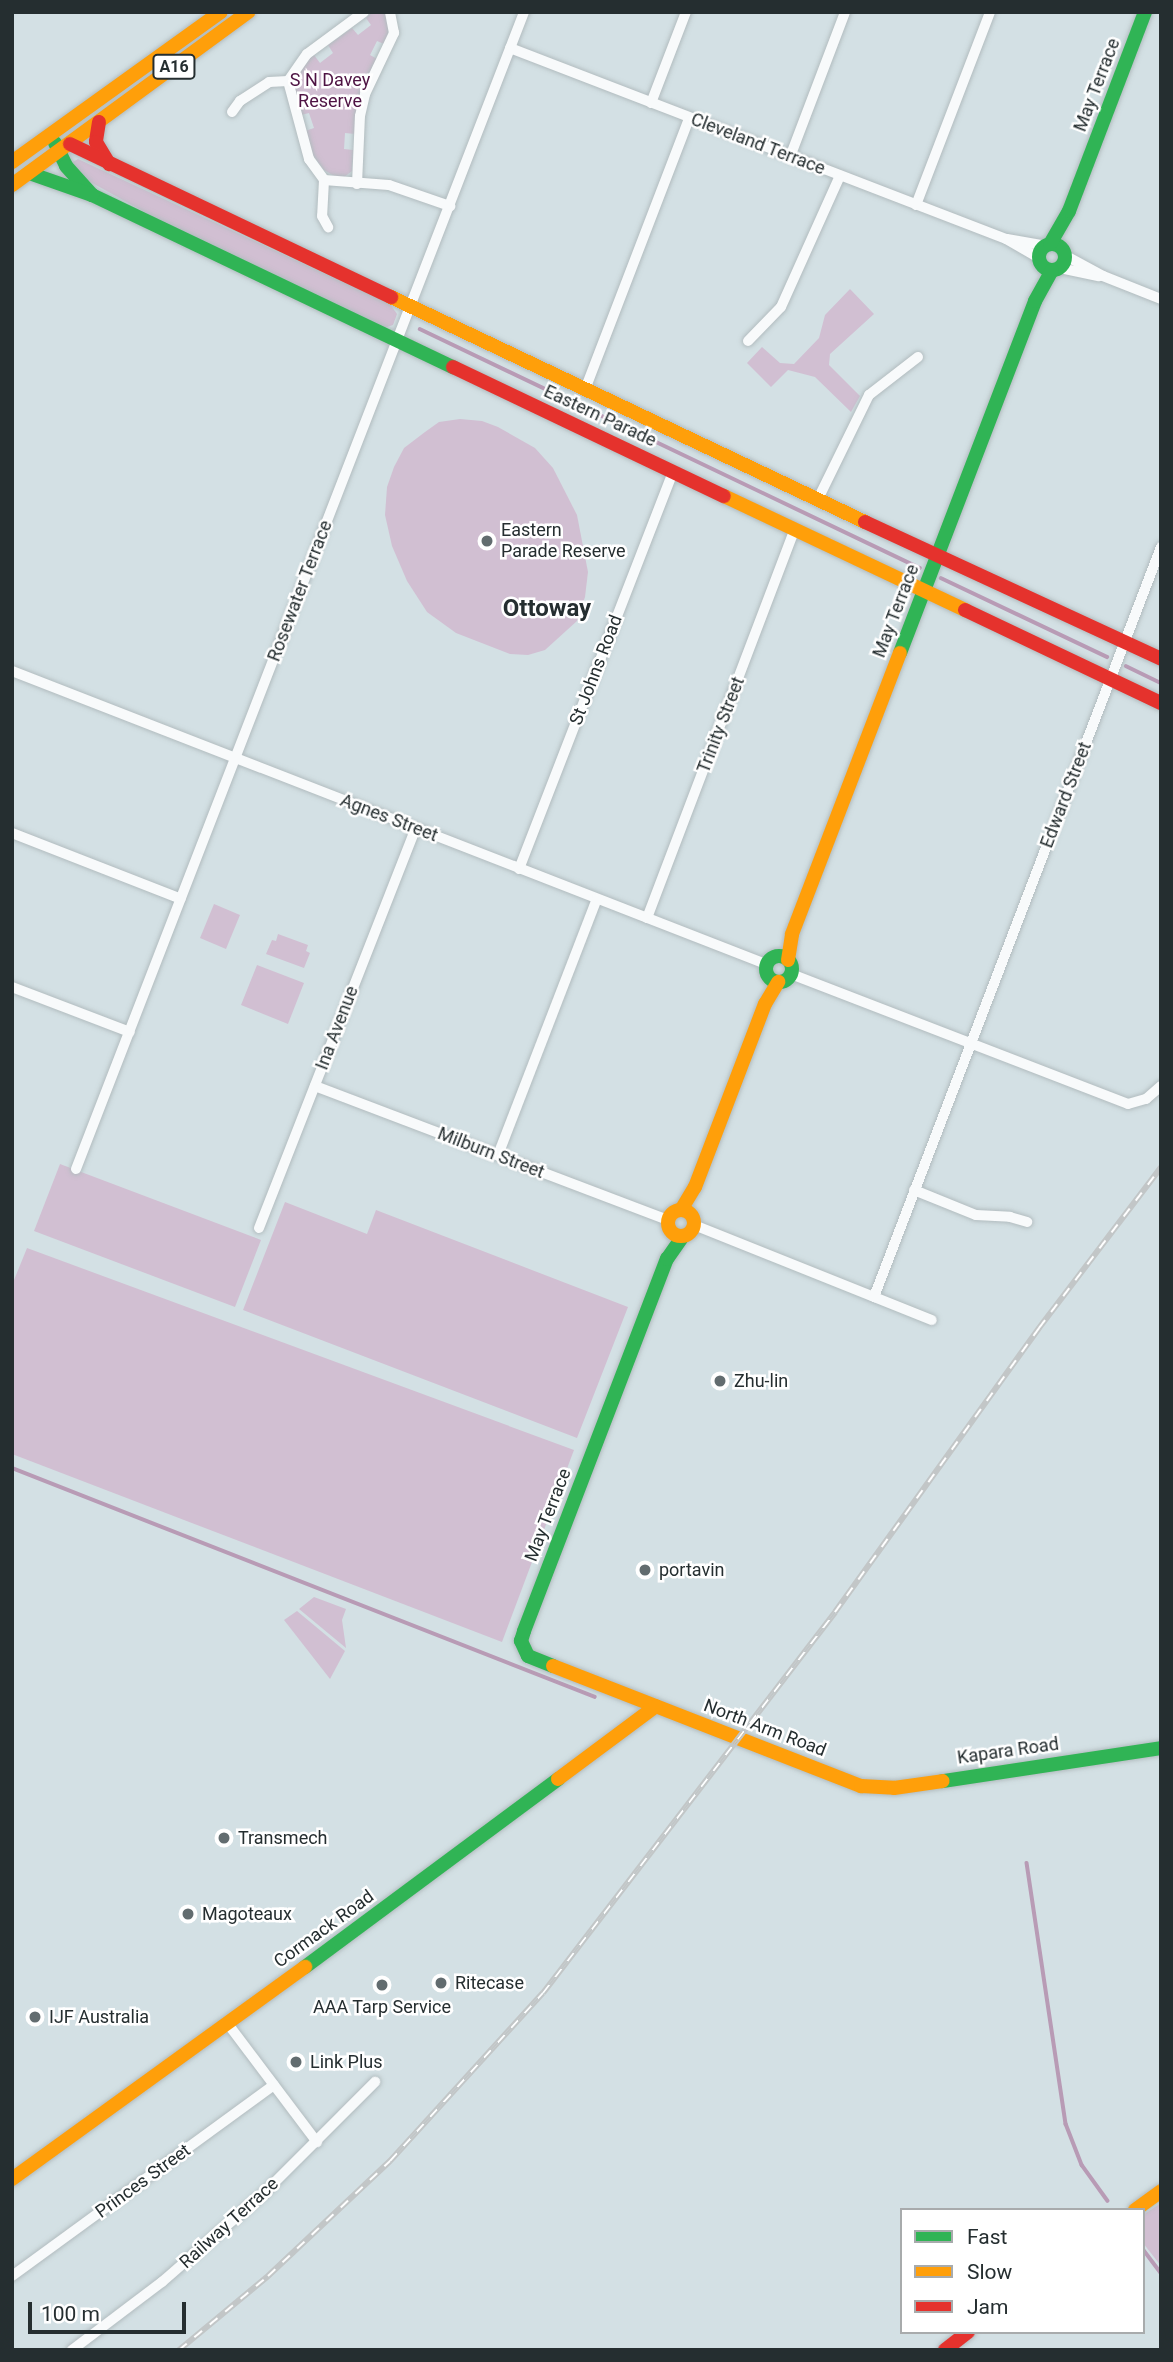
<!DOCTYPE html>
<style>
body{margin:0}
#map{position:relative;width:1173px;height:2362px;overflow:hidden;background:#d3e0e4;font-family:Roboto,sans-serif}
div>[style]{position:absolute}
.green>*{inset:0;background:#d1bfd2}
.stream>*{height:3.5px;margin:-1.75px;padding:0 1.75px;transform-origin:1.75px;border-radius:1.75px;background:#b89bb5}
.roads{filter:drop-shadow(0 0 2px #b2bcbf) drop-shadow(0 0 2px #b2bcbf)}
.street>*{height:10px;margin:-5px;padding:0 5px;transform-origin:5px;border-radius:5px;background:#f8fafb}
.fast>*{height:14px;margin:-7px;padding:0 7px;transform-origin:7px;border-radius:7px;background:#30b455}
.fast>.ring{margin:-7px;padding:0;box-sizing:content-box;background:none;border:14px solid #30b455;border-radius:50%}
.slow>*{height:14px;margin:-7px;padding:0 7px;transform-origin:7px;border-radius:7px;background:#ff9f0a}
.slow>.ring{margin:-7px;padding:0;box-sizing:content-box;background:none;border:14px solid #ff9f0a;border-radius:50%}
.jam>*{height:14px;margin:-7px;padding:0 7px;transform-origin:7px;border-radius:7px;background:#e5322d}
.rail>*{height:6px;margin-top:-3px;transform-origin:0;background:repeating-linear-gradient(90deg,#fff 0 10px,#c2c6c7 0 20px);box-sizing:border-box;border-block:2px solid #c2c6c7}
.dots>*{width:19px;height:19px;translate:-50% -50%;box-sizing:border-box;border:4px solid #fff;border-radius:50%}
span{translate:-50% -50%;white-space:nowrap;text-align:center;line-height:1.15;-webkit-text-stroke:5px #fff;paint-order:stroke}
.shield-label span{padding:2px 5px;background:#fff;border:2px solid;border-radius:5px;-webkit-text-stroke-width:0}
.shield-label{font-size:16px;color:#252e30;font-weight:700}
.park-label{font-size:18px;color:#4e1343}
.street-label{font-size:18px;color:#252e30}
.poi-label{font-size:18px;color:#252e30}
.left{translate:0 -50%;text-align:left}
.district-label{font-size:24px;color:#252e30;font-weight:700}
.frame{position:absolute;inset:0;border:14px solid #252e30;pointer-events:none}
.legend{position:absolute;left:900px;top:2208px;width:245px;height:126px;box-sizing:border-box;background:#fff;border:2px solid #a8abac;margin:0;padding:9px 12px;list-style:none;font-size:21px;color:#252e30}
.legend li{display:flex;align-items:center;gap:14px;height:35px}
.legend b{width:35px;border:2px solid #a8abac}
.scale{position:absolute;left:28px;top:2302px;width:158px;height:32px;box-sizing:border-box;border:4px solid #252e30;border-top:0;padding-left:9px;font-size:21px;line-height:24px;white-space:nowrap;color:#252e30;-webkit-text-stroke:5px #fff;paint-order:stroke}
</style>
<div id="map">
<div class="green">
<i style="clip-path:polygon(372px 12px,384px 12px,388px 16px,389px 38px,386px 45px,377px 41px,370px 55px,379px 60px,355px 134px,345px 133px,344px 149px,353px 150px,352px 171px,343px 178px,336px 177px,324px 170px,312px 154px,305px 131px,314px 128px,309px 113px,301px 115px,294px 92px,296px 79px,309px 59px,314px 55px,320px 63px,333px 53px,328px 45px,352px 28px,358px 35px,371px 25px,366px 18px)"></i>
<i style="clip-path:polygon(78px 159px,390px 304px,397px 314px,393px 325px,384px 328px,170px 226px,85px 179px,71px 163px)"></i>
<i style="clip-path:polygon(850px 289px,874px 314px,830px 354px,829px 365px,860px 396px,851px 412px,815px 377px,788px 370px,771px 387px,747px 363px,762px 347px,780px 363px,794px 364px,819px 338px,825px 315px)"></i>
<i style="clip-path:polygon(460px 419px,482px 421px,498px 427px,535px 448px,553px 468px,577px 515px,588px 572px,585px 597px,577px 621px,545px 650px,528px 655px,510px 654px,456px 633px,427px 612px,407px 581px,392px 546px,385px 515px,387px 487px,394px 467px,404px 448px,425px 432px,439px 422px)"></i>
<i style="clip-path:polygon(214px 904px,240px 915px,226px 949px,200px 938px)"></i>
<i style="clip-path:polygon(278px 934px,308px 945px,306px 951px,310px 953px,304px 968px,266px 954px,272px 940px,276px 941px)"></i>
<i style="clip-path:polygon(257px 965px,304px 983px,288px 1024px,241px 1005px)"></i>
<i style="clip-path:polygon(60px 1164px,261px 1240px,235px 1307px,34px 1231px)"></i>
<i style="clip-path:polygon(285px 1202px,367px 1234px,376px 1210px,628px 1307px,577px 1438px,243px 1310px)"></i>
<i style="clip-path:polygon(27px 1248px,574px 1450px,502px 1642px,12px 1454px,12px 1285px)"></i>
<i style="clip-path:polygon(314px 1597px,346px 1609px,342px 1620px,346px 1648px,299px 1609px)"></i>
<i style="clip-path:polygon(297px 1611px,345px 1651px,330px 1679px,284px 1620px)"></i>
<i style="clip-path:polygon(1161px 2203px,1161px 2266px,1143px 2243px,1143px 2215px)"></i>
</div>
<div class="stream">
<i style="left:420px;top:329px;width:554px;rotate:25.55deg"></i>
<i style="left:941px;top:578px;width:184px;rotate:25.4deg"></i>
<i style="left:1126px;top:666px;width:39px;rotate:26deg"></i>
<i style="left:12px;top:1468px;width:626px;rotate:21.44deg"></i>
<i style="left:1027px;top:1863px;width:264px;rotate:81.5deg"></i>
<i style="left:1066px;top:2124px;width:44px;rotate:68.7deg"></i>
<i style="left:1082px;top:2165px;width:44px;rotate:54.2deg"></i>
<i style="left:1143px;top:2249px;width:30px;rotate:53deg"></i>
</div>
<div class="roads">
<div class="street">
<i style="left:510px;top:48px;width:532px;rotate:21.06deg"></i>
<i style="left:1006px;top:239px;width:38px;rotate:30deg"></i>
<i style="left:288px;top:81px;width:81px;rotate:74.9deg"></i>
<i style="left:309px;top:159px;width:26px;rotate:54deg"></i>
<i style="left:324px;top:180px;width:65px;rotate:4.4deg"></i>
<i style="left:389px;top:185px;width:65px;rotate:19deg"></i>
<i style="left:651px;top:103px;width:97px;rotate:-69deg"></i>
<i style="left:232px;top:112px;width:14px;rotate:-54deg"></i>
<i style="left:240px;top:101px;width:35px;rotate:-33deg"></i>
<i style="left:269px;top:82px;width:19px;rotate:-3deg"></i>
<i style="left:288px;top:81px;width:33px;rotate:-55deg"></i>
<i style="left:307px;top:54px;width:71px;rotate:-36.4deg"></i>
<i style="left:790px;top:157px;width:155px;rotate:-69.2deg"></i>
<i style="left:324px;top:180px;width:36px;rotate:93deg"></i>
<i style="left:322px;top:216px;width:13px;rotate:61deg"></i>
<i style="left:357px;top:184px;width:68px;rotate:-87.5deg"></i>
<i style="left:360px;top:116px;width:23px;rotate:-77deg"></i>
<i style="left:365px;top:94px;width:68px;rotate:-64.6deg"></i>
<i style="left:394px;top:33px;width:21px;rotate:-101deg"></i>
<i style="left:916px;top:205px;width:207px;rotate:-69deg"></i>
<i style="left:1007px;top:239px;width:39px;rotate:10deg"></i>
<i style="left:1066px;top:256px;width:42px;rotate:28.4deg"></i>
<i style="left:1103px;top:276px;width:62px;rotate:21.6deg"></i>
<i style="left:1060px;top:268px;width:40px;rotate:12deg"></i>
<i style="left:748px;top:341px;width:47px;rotate:-45.9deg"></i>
<i style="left:781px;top:307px;width:144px;rotate:-65.8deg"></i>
<i style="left:586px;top:387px;width:288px;rotate:-69deg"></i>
<i style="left:818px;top:499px;width:116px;rotate:-63.9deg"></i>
<i style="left:869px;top:395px;width:62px;rotate:-37.8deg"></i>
<i style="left:12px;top:671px;width:809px;rotate:21.24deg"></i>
<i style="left:12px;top:833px;width:181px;rotate:21.3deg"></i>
<i style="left:519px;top:869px;width:427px;rotate:-68.8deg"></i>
<i style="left:647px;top:918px;width:414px;rotate:-69.2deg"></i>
<i style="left:791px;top:974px;width:361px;rotate:21.1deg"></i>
<i style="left:1128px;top:1104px;width:19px;rotate:-16deg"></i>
<i style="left:1146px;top:1099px;width:20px;rotate:-41deg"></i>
<i style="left:12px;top:987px;width:126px;rotate:20.9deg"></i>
<i style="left:315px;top:1086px;width:378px;rotate:20.8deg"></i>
<i style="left:498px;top:1155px;width:274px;rotate:-68.9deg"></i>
<i style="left:76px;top:1169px;width:1241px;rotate:-68.83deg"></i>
<i style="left:914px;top:1190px;width:67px;rotate:22deg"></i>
<i style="left:976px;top:1215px;width:34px;rotate:3deg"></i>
<i style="left:1010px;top:1217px;width:18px;rotate:16deg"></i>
<i style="left:694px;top:1225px;width:256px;rotate:21.8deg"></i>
<i style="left:259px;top:1228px;width:428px;rotate:-68.6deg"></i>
<i style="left:874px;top:1297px;width:803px;rotate:-69.06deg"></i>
<i style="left:228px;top:2024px;width:148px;rotate:53deg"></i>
<i style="left:12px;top:2276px;width:324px;rotate:-36.1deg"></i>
<i style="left:72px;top:2350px;width:113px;rotate:-37.1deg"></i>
<i style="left:162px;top:2282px;width:137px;rotate:-41.1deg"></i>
<i style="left:265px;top:2192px;width:156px;rotate:-45deg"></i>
</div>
<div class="fast">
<i style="left:55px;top:143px;width:25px;rotate:64deg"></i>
<i style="left:66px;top:166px;width:39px;rotate:48deg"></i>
<i style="left:92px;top:195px;width:400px;rotate:25.5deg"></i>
<i style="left:29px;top:173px;width:67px;rotate:19.2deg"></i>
<i class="ring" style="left:1039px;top:244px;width:12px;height:12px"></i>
<i style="left:1050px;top:244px;width:38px;rotate:-60deg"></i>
<i style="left:1069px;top:211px;width:213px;rotate:-69.1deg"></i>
<i style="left:900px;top:653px;width:377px;rotate:-69deg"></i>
<i style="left:1035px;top:301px;width:35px;rotate:-61deg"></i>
<i class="ring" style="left:766px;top:956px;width:12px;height:12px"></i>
<i style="left:553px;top:1666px;width:27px;rotate:-158deg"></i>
<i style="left:528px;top:1656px;width:17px;rotate:-115deg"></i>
<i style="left:521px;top:1641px;width:10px;rotate:-73deg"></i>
<i style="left:524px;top:1631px;width:399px;rotate:-69deg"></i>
<i style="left:667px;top:1259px;width:28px;rotate:-55deg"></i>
<i style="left:943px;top:1781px;width:220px;rotate:-8.6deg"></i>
<i style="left:305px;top:1967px;width:315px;rotate:-36.6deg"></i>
</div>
<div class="slow">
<i style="left:12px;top:162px;width:257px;rotate:-35.7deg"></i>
<i style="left:12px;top:185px;width:293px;rotate:-36.2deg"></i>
<i style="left:391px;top:297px;width:525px;rotate:25.39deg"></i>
<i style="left:724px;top:496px;width:267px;rotate:25.3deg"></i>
<i style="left:788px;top:960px;width:26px;rotate:-81deg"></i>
<i style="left:792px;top:934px;width:301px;rotate:-69deg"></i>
<i class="ring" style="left:668px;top:1210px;width:12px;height:12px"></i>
<i style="left:681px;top:1210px;width:27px;rotate:-59deg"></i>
<i style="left:695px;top:1187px;width:196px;rotate:-69.1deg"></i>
<i style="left:765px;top:1004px;width:26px;rotate:-59deg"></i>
<i style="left:553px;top:1666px;width:331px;rotate:21.3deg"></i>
<i style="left:861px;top:1786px;width:33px;rotate:3deg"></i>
<i style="left:894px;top:1788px;width:49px;rotate:-8.1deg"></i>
<i style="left:558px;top:1779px;width:122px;rotate:-36.7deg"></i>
<i style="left:12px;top:2179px;width:362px;rotate:-35.9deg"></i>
<i style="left:1135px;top:2210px;width:32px;rotate:-36deg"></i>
</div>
<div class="jam">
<i style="left:99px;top:122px;width:20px;rotate:99deg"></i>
<i style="left:96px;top:142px;width:26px;rotate:59deg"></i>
<i style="left:70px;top:144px;width:356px;rotate:25.5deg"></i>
<i style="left:453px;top:367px;width:300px;rotate:25.5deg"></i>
<i style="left:865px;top:522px;width:326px;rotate:24.8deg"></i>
<i style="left:965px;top:610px;width:217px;rotate:25.4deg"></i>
<i style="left:945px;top:2350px;width:29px;rotate:-38deg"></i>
</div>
</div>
<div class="rail">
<i style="left:179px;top:2350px;width:116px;rotate:-39.7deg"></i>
<i style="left:268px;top:2276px;width:168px;rotate:-43.3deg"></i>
<i style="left:390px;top:2161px;width:227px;rotate:-47.7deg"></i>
<i style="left:543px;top:1993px;width:480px;rotate:-52.5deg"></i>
<i style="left:835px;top:1612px;width:350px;rotate:-54.3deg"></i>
<i style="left:1039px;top:1328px;width:202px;rotate:-52.8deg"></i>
</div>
<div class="dots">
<i style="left:487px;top:541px;background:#626c6f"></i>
<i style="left:720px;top:1381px;background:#626c6f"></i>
<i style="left:645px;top:1570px;background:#626c6f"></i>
<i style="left:224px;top:1838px;background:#626c6f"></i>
<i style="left:188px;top:1914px;background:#626c6f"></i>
<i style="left:441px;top:1983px;background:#626c6f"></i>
<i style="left:382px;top:1985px;background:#626c6f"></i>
<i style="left:35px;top:2017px;background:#626c6f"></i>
<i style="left:296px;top:2062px;background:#626c6f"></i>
</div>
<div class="shield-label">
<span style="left:174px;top:67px">A16</span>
</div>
<div class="park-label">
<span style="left:330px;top:91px">S N Davey<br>Reserve</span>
</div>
<div class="street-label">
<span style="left:1097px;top:85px;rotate:-69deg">May Terrace</span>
<span style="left:758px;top:144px;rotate:21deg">Cleveland Terrace</span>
<span style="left:600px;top:416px;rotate:25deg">Eastern Parade</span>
<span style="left:300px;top:591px;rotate:-69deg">Rosewater Terrace</span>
<span style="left:896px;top:611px;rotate:-69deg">May Terrace</span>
<span style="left:596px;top:670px;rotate:-69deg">St Johns Road</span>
<span style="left:721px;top:725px;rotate:-69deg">Trinity Street</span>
<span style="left:1066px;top:795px;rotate:-69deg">Edward Street</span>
<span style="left:389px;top:818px;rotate:21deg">Agnes Street</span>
<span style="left:337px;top:1028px;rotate:-69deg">Ina Avenue</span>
<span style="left:491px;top:1153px;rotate:21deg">Milburn Street</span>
<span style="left:548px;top:1515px;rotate:-69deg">May Terrace</span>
<span style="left:765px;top:1728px;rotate:21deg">North Arm Road</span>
<span style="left:1008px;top:1751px;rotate:-8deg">Kapara Road</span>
<span style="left:324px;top:1929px;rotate:-36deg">Cormack Road</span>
<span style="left:143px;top:2181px;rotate:-36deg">Princes Street</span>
<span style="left:229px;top:2223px;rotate:-42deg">Railway Terrace</span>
</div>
<div class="poi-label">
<span class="left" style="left:501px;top:541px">Eastern<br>Parade Reserve</span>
<span class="left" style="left:734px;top:1381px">Zhu-lin</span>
<span class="left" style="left:659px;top:1570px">portavin</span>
<span class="left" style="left:238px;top:1838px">Transmech</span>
<span class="left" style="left:202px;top:1914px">Magoteaux</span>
<span class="left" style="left:455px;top:1983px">Ritecase</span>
<span style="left:382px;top:2007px">AAA Tarp Service</span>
<span class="left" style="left:49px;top:2017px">IJF Australia</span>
<span class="left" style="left:310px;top:2062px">Link Plus</span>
</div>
<div class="district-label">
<span style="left:547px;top:609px">Ottoway</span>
</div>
<div class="frame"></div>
<ul class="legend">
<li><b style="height:9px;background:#30b455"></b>Fast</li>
<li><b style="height:9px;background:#ff9f0a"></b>Slow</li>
<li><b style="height:9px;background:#e5322d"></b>Jam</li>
</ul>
<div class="scale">100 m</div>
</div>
